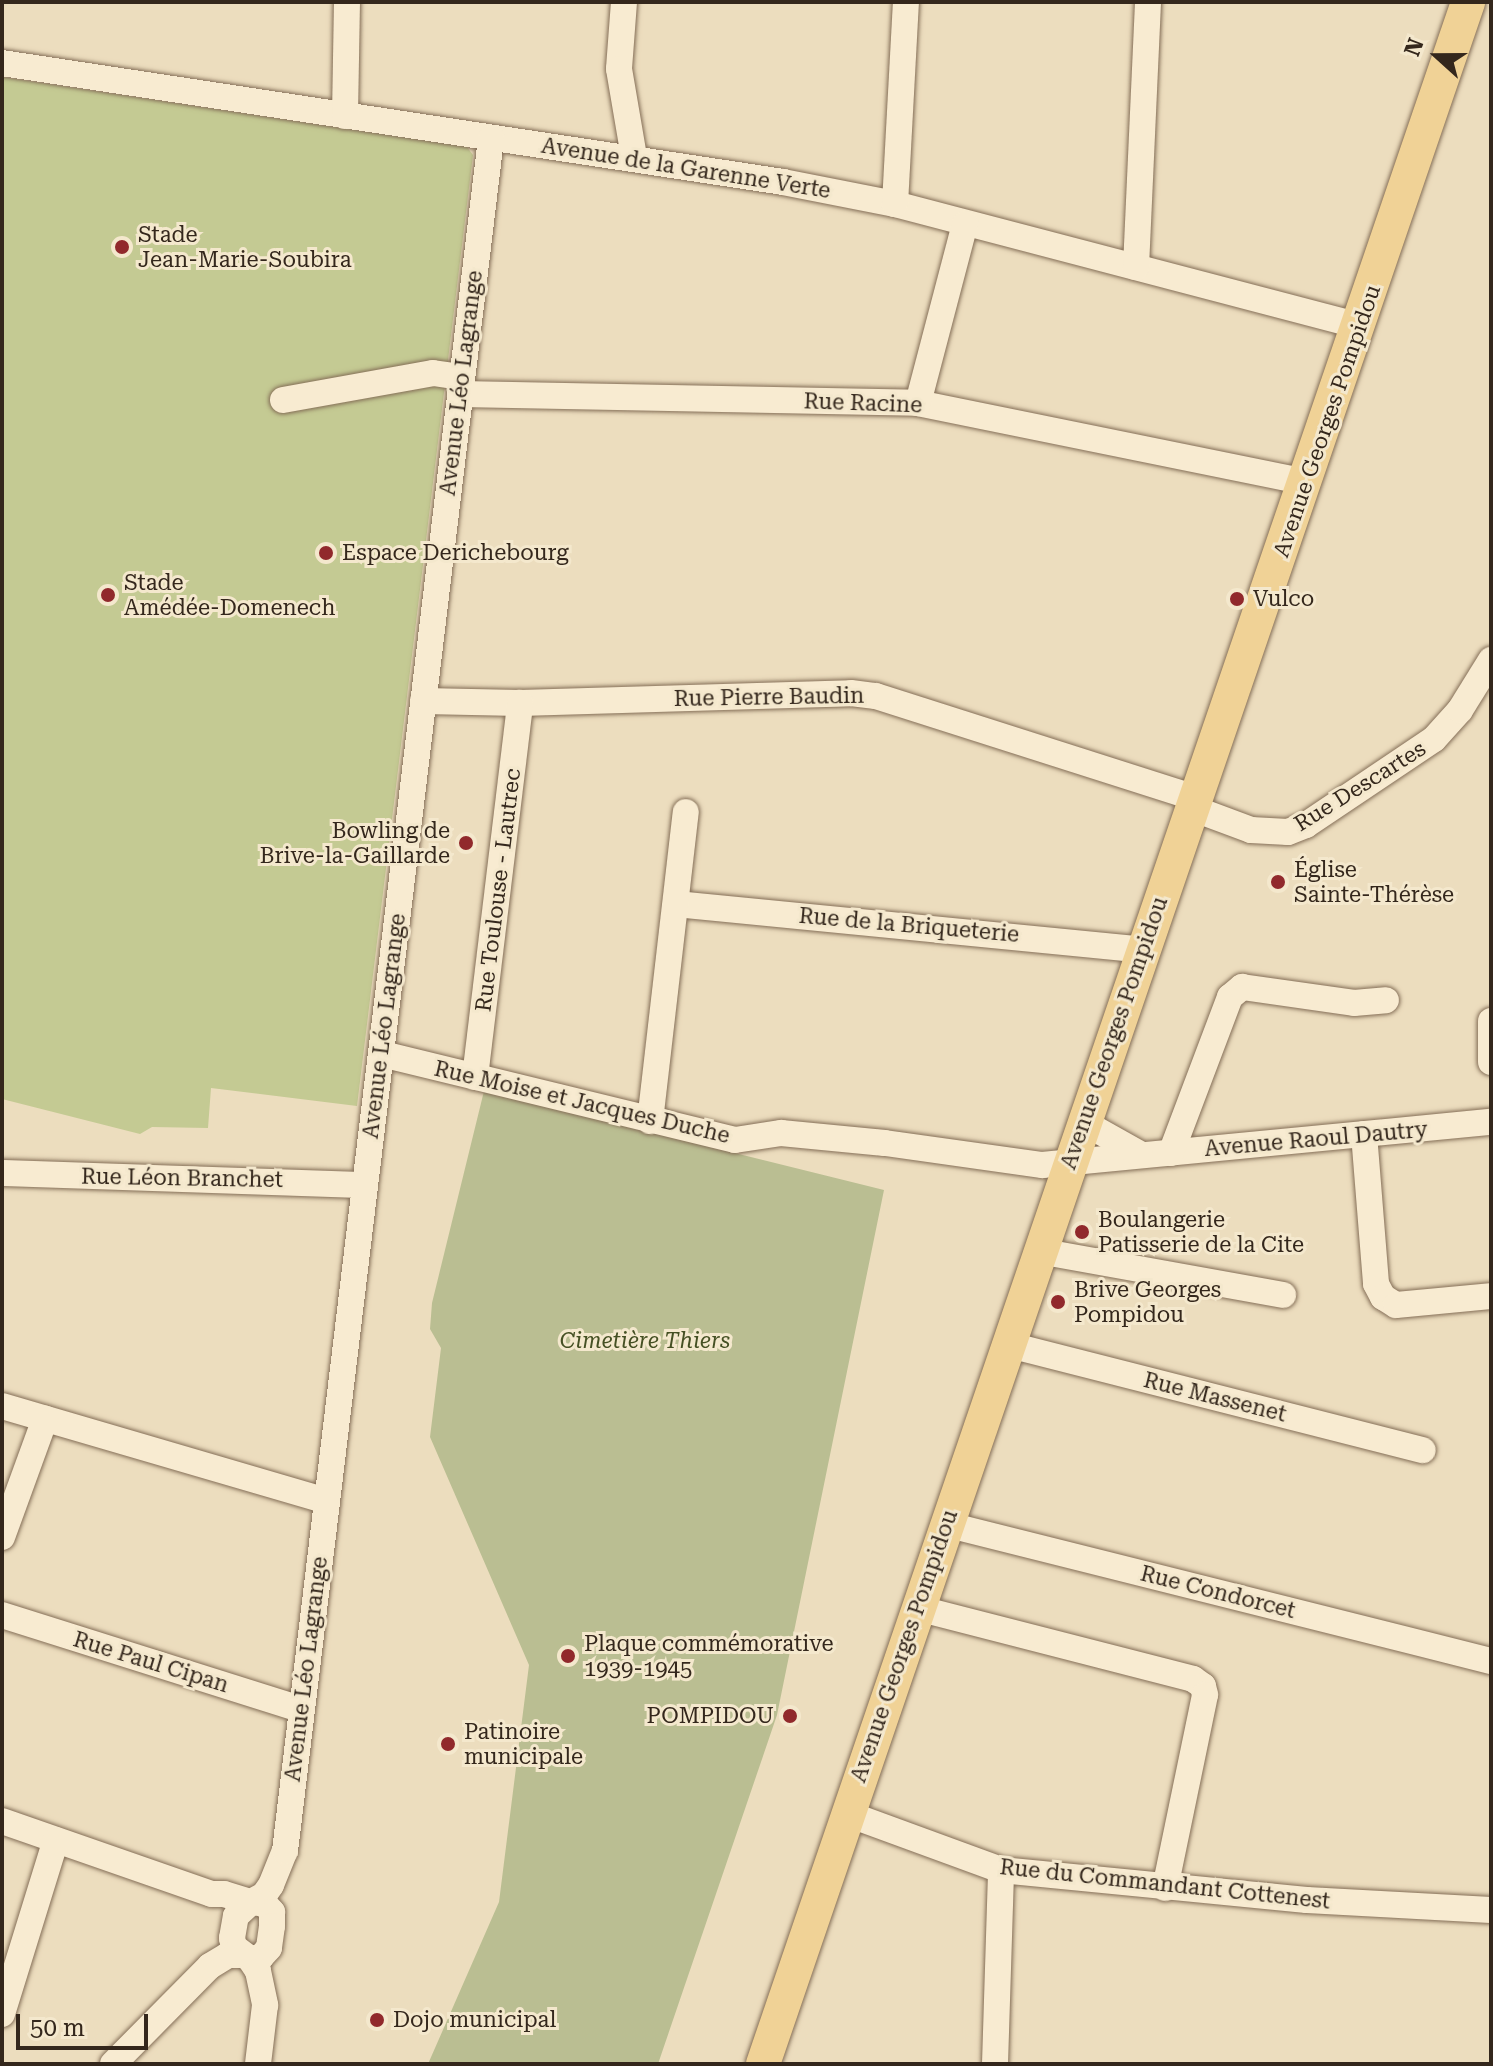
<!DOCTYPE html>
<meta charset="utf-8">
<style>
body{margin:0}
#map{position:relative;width:1493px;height:2066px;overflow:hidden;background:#ecddbe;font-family:"Roboto Serif",serif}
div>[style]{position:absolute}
.green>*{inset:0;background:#c4ca93}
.cemetery>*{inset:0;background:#babe92}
.roads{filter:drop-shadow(0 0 2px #846e57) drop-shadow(0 0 2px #846e57)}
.minor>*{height:26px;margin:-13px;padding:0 13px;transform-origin:13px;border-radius:13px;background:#f8ebd1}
.major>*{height:34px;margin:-17px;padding:0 17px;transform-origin:17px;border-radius:17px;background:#f0d296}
.dots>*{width:22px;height:22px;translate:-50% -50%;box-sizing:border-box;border:4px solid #f4e8cd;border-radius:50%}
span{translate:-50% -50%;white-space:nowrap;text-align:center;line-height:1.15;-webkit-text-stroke:6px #f4e8cd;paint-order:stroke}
.street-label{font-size:22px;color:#34271c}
.poi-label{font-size:22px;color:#34271c}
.left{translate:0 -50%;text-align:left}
.right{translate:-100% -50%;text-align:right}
.park-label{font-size:22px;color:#455023;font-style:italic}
.frame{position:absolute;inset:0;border:4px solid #34271c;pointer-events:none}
.north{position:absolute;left:1397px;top:16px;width:80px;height:80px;-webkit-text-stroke:6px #f4e8cd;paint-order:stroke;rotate:291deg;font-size:22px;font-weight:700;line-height:32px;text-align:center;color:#34271c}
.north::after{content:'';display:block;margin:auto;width:28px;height:36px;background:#34271c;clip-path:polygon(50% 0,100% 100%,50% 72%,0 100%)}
.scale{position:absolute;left:16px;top:2014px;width:132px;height:36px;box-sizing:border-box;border:4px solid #34271c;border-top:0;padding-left:10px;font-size:24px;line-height:28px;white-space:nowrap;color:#34271c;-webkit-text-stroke:6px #f4e8cd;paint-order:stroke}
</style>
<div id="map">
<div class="green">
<i style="clip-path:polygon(2px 77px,467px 147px,473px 155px,357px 1106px,211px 1088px,208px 1128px,152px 1127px,140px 1134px,2px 1099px)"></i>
</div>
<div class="cemetery">
<i style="clip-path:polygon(484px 1091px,884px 1190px,777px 1715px,658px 2064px,428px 2064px,499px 1902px,529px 1665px,430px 1437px,441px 1348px,430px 1329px,432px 1303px)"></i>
</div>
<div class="roads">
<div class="minor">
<i style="left:624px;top:2px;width:67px;rotate:94.3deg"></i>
<i style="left:619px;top:69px;width:89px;rotate:80.3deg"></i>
<i style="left:2px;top:63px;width:790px;rotate:8.66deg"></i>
<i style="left:783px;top:182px;width:114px;rotate:11.1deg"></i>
<i style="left:895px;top:204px;width:481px;rotate:14.7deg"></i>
<i style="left:345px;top:116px;width:114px;rotate:-89deg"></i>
<i style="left:895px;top:204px;width:202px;rotate:-86.9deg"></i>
<i style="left:1136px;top:267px;width:265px;rotate:-87.4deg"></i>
<i style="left:460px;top:394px;width:458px;rotate:1.1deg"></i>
<i style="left:918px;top:403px;width:397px;rotate:11.5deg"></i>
<i style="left:283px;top:400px;width:152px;rotate:-10.2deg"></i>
<i style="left:433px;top:373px;width:29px;rotate:8deg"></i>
<i style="left:918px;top:403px;width:185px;rotate:-75.3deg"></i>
<i style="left:423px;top:701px;width:97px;rotate:1.2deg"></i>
<i style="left:520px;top:703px;width:331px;rotate:-1.7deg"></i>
<i style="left:851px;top:693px;width:25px;rotate:7deg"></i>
<i style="left:876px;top:696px;width:336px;rotate:17.7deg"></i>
<i style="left:1192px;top:808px;width:63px;rotate:20.4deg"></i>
<i style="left:1251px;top:830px;width:37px;rotate:3deg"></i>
<i style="left:1288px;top:832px;width:19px;rotate:-21deg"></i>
<i style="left:1306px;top:825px;width:154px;rotate:-33.9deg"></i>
<i style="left:1434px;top:739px;width:39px;rotate:-48deg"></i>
<i style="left:1460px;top:710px;width:59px;rotate:-58.2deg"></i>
<i style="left:676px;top:904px;width:469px;rotate:5.6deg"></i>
<i style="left:1491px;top:1021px;width:41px;rotate:90deg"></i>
<i style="left:382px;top:1054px;width:363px;rotate:13.7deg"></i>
<i style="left:735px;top:1140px;width:47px;rotate:-8.7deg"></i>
<i style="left:781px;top:1133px;width:104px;rotate:5.5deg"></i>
<i style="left:885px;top:1143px;width:159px;rotate:8deg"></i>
<i style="left:1042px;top:1165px;width:451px;rotate:-5.5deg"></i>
<i style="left:475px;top:1077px;width:377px;rotate:-83.1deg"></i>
<i style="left:650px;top:1121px;width:311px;rotate:-83.4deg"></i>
<i style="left:1083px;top:1122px;width:65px;rotate:29.3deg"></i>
<i style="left:1364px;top:1134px;width:150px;rotate:85.4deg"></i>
<i style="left:1376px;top:1284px;width:15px;rotate:62deg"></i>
<i style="left:1383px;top:1297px;width:15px;rotate:32deg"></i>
<i style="left:1396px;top:1305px;width:95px;rotate:-5.4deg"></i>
<i style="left:1171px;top:1153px;width:167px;rotate:-69.3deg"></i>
<i style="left:1230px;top:997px;width:16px;rotate:-40deg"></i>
<i style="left:1242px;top:987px;width:113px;rotate:8.1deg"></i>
<i style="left:1354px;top:1003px;width:32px;rotate:-5deg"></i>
<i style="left:2px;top:1173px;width:361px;rotate:1.9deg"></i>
<i style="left:1039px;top:1251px;width:248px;rotate:10.2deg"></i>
<i style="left:1006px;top:1344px;width:430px;rotate:14.3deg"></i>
<i style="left:2px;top:1406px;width:338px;rotate:16.3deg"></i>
<i style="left:945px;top:1524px;width:563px;rotate:14.09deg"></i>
<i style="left:2px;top:1537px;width:126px;rotate:-70deg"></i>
<i style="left:917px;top:1608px;width:285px;rotate:14.4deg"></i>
<i style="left:1193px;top:1679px;width:12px;rotate:35deg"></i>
<i style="left:1203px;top:1686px;width:9px;rotate:77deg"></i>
<i style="left:1205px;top:1695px;width:197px;rotate:101.7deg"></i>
<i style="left:2px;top:1615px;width:312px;rotate:17.5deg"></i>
<i style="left:848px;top:1814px;width:163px;rotate:20.1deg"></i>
<i style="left:1001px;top:1870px;width:307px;rotate:5.6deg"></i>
<i style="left:1307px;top:1900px;width:184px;rotate:3.1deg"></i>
<i style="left:2px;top:1821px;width:222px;rotate:19.2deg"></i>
<i style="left:212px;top:1894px;width:12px"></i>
<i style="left:224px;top:1894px;width:28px;rotate:17deg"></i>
<i style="left:251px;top:1902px;width:15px;rotate:-28deg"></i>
<i style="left:264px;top:1895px;width:12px;rotate:-55deg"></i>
<i style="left:271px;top:1885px;width:37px;rotate:-68deg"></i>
<i style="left:285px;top:1851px;width:1725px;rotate:-83.14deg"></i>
<i style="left:251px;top:1902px;width:14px;rotate:8deg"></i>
<i style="left:265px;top:1904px;width:11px;rotate:49deg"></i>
<i style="left:272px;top:1912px;width:14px;rotate:90deg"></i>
<i style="left:272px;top:1926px;width:22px;rotate:98deg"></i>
<i style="left:269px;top:1948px;width:12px;rotate:132deg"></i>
<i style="left:261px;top:1957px;width:11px;rotate:170deg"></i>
<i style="left:250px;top:1959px;width:20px;rotate:-143deg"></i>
<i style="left:234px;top:1947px;width:9px;rotate:-103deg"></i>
<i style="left:232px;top:1938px;width:22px;rotate:-80deg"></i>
<i style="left:236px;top:1916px;width:21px;rotate:-43deg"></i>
<i style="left:250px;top:1959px;width:14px;rotate:56deg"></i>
<i style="left:258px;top:1971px;width:35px;rotate:78deg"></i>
<i style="left:265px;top:2005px;width:59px;rotate:96.8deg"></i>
<i style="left:2px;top:2014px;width:182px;rotate:-72.8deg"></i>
<i style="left:113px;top:2064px;width:138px;rotate:-45.3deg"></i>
<i style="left:210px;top:1966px;width:21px;rotate:-31deg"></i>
<i style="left:228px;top:1955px;width:15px"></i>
<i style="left:995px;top:2064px;width:194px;rotate:-88.2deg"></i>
</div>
<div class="major">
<i style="left:763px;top:2064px;width:2179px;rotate:-71.12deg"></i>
</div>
</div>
<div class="dots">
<i style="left:122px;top:247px;background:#91292c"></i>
<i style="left:326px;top:553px;background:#91292c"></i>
<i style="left:108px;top:595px;background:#91292c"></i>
<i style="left:1237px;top:599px;background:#91292c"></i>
<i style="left:466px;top:843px;background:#91292c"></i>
<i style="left:1278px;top:882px;background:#91292c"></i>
<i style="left:1082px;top:1232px;background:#91292c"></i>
<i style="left:1058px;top:1302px;background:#91292c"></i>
<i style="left:568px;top:1656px;background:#91292c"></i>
<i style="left:790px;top:1716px;background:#91292c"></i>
<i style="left:448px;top:1744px;background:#91292c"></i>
<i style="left:377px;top:2020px;background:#91292c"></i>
</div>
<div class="street-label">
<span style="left:686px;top:168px;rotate:9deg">Avenue de la Garenne Verte</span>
<span style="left:461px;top:383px;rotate:-83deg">Avenue Léo Lagrange</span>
<span style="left:863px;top:403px;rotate:2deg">Rue Racine</span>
<span style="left:1327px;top:421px;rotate:-71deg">Avenue Georges Pompidou</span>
<span style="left:769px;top:697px;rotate:-1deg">Rue Pierre Baudin</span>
<span style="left:1360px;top:786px;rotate:-32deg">Rue Descartes</span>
<span style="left:498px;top:890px;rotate:-83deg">Rue Toulouse - Lautrec</span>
<span style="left:909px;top:925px;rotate:5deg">Rue de la Briqueterie</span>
<span style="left:384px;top:1026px;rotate:-83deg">Avenue Léo Lagrange</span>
<span style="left:1114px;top:1033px;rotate:-71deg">Avenue Georges Pompidou</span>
<span style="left:582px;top:1102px;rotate:13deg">Rue Moise et Jacques Duche</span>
<span style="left:1316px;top:1139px;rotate:-5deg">Avenue Raoul Dautry</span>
<span style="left:182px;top:1178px;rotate:1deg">Rue Léon Branchet</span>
<span style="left:1215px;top:1397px;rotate:14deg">Rue Massenet</span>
<span style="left:1218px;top:1592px;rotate:14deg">Rue Condorcet</span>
<span style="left:904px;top:1646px;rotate:-71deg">Avenue Georges Pompidou</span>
<span style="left:151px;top:1662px;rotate:17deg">Rue Paul Cipan</span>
<span style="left:306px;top:1669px;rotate:-83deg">Avenue Léo Lagrange</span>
<span style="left:1165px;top:1884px;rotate:6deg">Rue du Commandant Cottenest</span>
</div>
<div class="poi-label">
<span class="left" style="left:138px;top:247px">Stade<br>Jean-Marie-Soubira</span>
<span class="left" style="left:342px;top:553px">Espace Derichebourg</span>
<span class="left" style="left:124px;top:595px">Stade<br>Amédée-Domenech</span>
<span class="left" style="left:1253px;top:599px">Vulco</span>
<span class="right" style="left:450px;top:843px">Bowling de<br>Brive-la-Gaillarde</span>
<span class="left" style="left:1294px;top:882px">Église<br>Sainte-Thérèse</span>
<span class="left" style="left:1098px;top:1232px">Boulangerie<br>Patisserie de la Cite</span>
<span class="left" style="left:1074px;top:1302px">Brive Georges<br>Pompidou</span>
<span class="left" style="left:584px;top:1656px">Plaque commémorative<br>1939-1945</span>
<span class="right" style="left:774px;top:1716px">POMPIDOU</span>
<span class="left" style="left:464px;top:1744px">Patinoire<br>municipale</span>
<span class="left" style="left:393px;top:2020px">Dojo municipal</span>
</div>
<div class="park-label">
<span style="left:645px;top:1341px">Cimetière Thiers</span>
</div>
<div class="frame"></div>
<div class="north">N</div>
<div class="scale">50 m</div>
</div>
